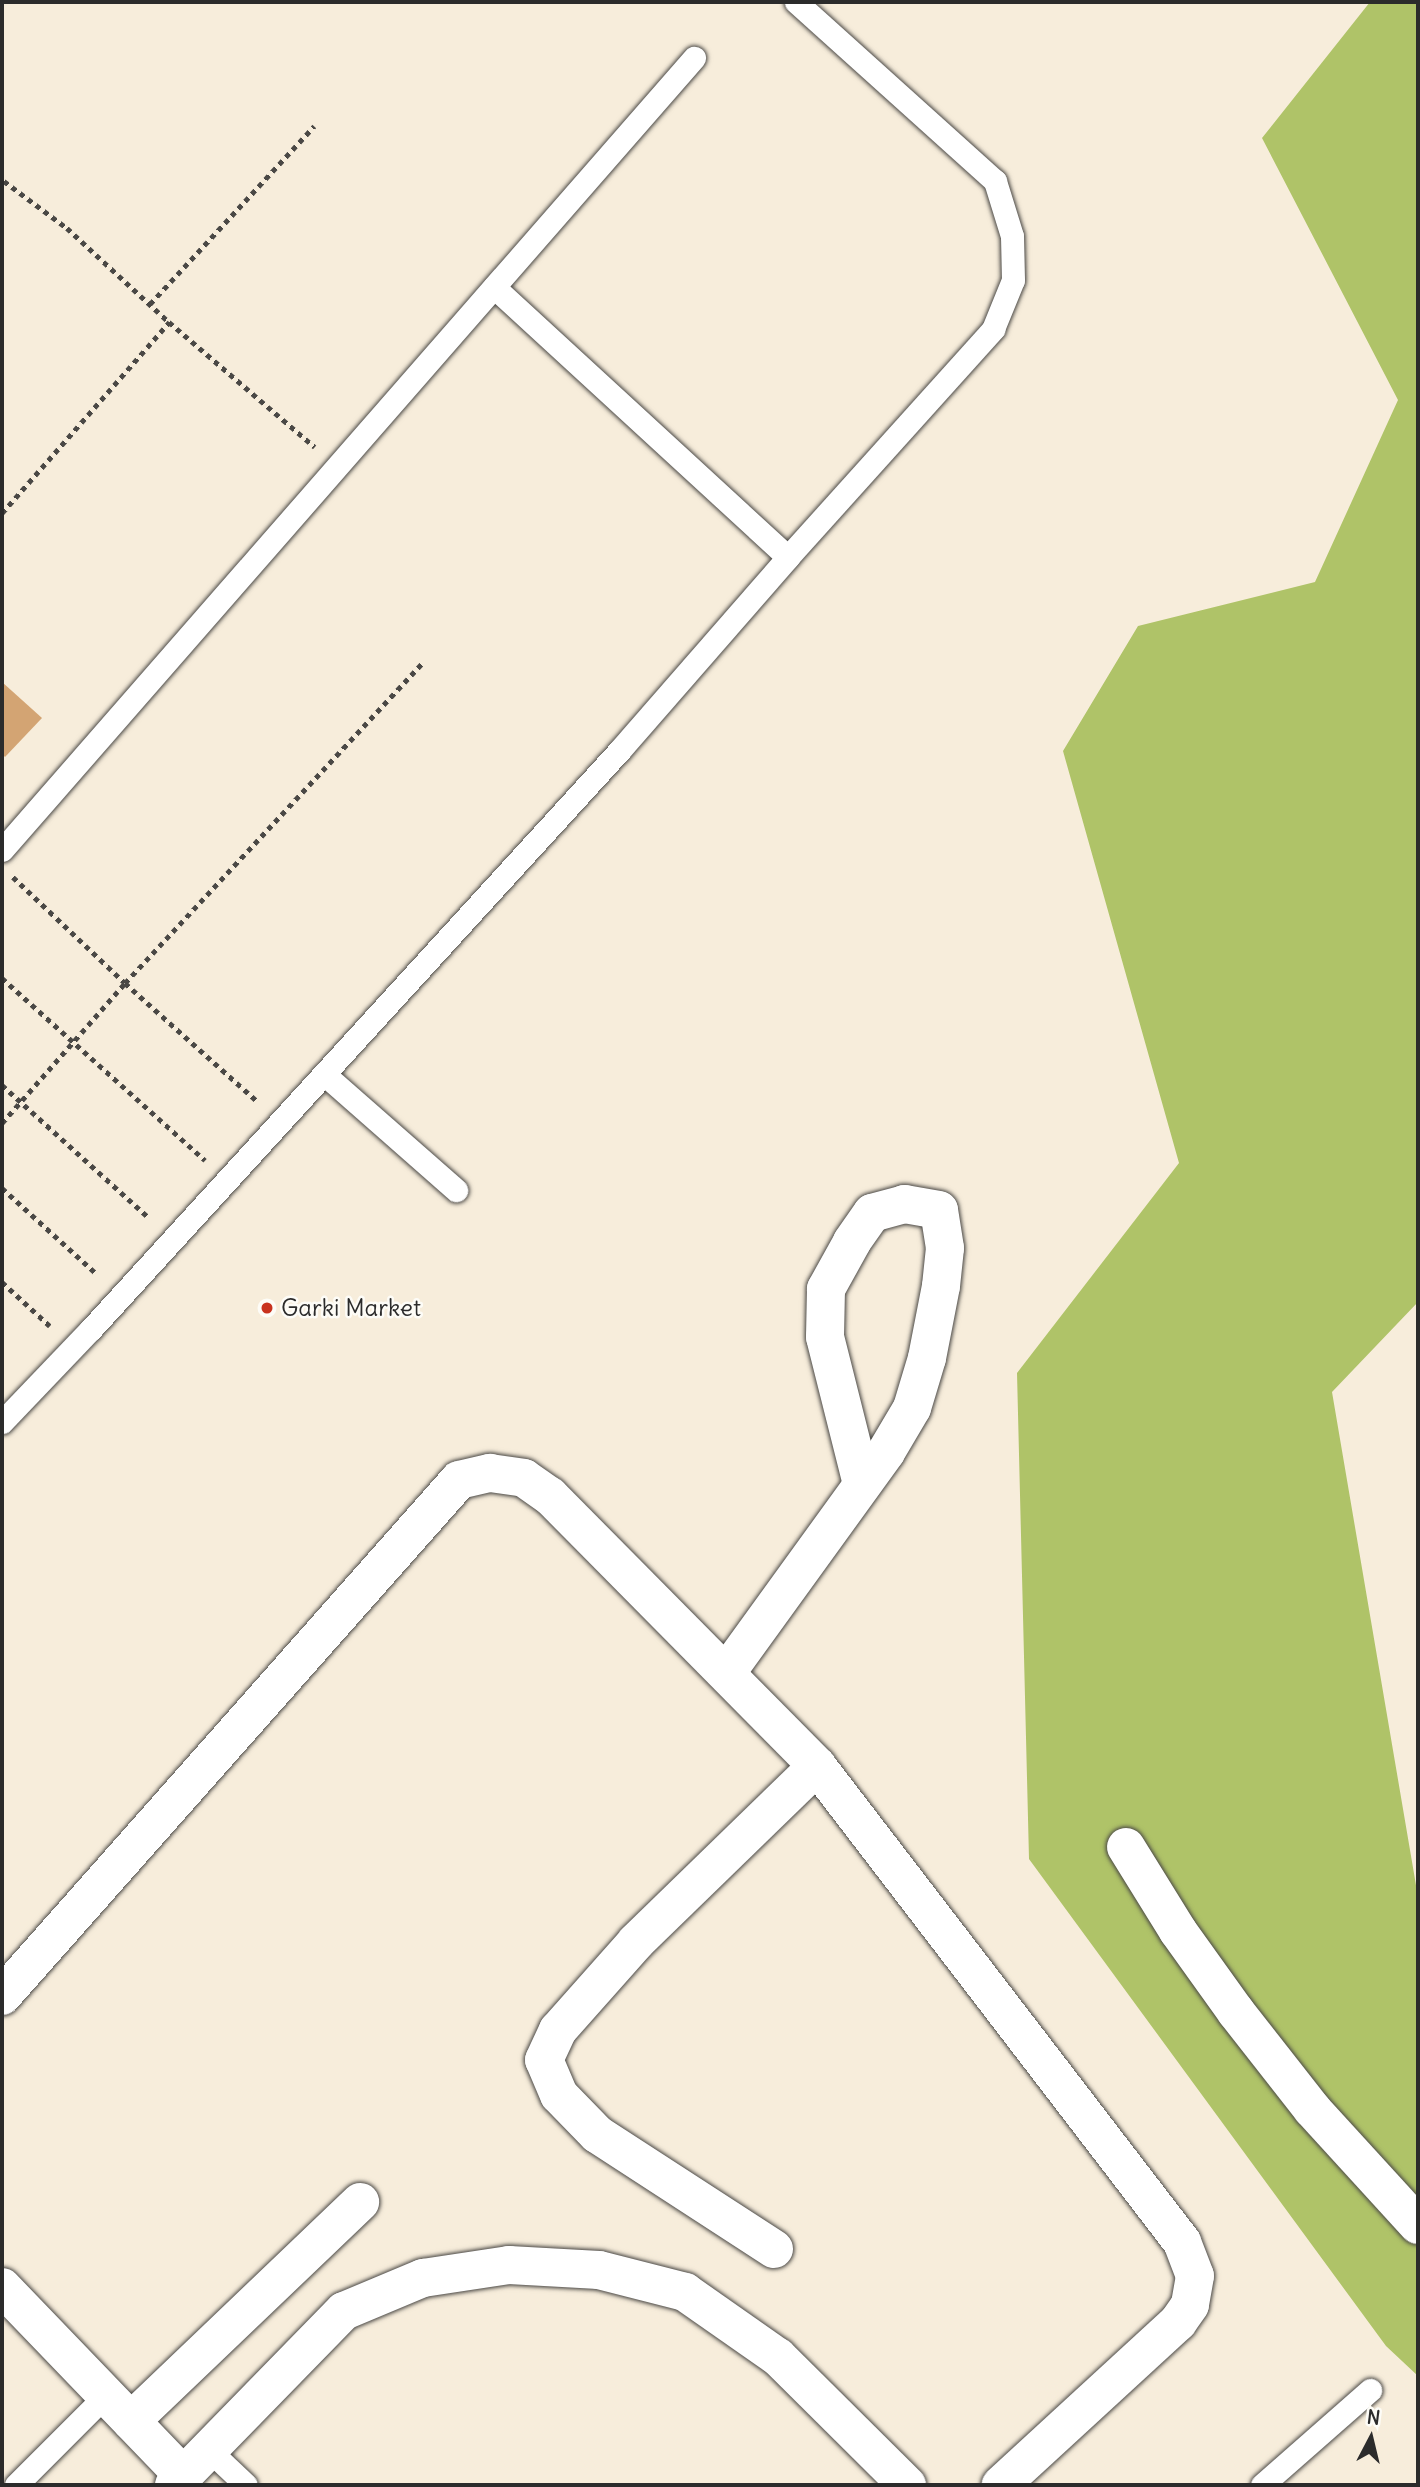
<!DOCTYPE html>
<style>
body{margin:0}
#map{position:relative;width:1420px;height:2487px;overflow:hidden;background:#f7eddb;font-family:Delius,sans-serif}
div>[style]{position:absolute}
.green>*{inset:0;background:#afc368}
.building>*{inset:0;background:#d3a473}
.path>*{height:4.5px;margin-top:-2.25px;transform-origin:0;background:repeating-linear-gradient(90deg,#4a4845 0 5px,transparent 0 10px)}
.roads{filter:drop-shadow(0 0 2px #4a4845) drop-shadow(0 0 2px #4a4845)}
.lane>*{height:23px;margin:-11.5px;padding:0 11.5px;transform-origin:11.5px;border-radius:11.5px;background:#fff}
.street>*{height:38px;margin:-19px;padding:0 19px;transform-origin:19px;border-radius:19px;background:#fff}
.dots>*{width:19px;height:19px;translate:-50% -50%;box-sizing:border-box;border:4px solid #fdfcf7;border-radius:50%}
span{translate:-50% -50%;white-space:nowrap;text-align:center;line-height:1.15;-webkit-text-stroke:5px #fdfcf7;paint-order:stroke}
.poi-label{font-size:24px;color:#2b2b2b}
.left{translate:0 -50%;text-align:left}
.frame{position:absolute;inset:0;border:4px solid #2b2b2b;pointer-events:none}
.north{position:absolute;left:1336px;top:2403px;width:70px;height:70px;-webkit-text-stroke:5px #fdfcf7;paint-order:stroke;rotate:7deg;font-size:19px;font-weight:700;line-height:28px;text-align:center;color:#2b2b2b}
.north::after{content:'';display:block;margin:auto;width:24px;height:32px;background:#2b2b2b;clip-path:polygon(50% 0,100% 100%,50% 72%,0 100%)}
</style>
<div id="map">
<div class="green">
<i style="clip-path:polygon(1370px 2px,1418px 2px,1418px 1302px,1332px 1392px,1418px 1897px,1418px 2376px,1386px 2346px,1029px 1859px,1017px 1373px,1179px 1163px,1063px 751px,1138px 626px,1315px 582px,1398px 400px,1262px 138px)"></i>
</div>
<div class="building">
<i style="clip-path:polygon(2px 682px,42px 718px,5px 757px,2px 754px)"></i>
</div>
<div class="path">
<i style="left:4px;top:181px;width:79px;rotate:36.7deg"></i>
<i style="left:67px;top:228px;width:139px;rotate:42.7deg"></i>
<i style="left:169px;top:322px;width:192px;rotate:40.6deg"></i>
<i style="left:150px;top:304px;width:242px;rotate:-47.3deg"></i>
<i style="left:2px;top:513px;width:254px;rotate:-48.8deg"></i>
<i style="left:13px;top:877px;width:154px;rotate:43.4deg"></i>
<i style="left:125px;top:983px;width:177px;rotate:41.8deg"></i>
<i style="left:2px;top:978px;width:273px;rotate:41.9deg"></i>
<i style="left:2px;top:1085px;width:198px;rotate:42.1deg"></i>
<i style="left:2px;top:1123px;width:186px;rotate:-48.7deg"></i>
<i style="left:125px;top:983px;width:438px;rotate:-47.1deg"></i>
<i style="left:2px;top:1188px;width:128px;rotate:42.2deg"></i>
<i style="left:2px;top:1282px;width:65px;rotate:42.5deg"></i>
</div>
<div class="roads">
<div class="lane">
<i style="left:494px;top:287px;width:399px;rotate:42.6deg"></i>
<i style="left:2px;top:850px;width:1052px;rotate:-48.86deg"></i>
<i style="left:324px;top:1074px;width:176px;rotate:41.3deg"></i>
<i style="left:2px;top:1422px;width:129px;rotate:-46.3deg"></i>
<i style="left:91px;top:1329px;width:783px;rotate:-47.59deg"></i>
<i style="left:619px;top:751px;width:257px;rotate:-48.9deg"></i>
<i style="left:788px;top:557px;width:307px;rotate:-48deg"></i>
<i style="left:993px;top:329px;width:53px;rotate:-67.8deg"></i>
<i style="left:1013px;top:280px;width:44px;rotate:-91.3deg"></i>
<i style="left:1012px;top:236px;width:58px;rotate:-107.2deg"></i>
<i style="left:995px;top:181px;width:268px;rotate:-138deg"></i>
<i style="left:208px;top:2449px;width:52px;rotate:43.5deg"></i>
<i style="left:16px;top:2485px;width:127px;rotate:-45deg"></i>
<i style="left:1262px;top:2485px;width:144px;rotate:-41.3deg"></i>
</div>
<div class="street">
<i style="left:727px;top:1672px;width:271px;rotate:-54.1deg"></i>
<i style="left:886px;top:1452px;width:51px;rotate:-59.4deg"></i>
<i style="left:912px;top:1408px;width:52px;rotate:-73.3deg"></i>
<i style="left:927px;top:1358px;width:73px;rotate:-79deg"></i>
<i style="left:941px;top:1286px;width:38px;rotate:-84deg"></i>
<i style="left:945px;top:1248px;width:38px;rotate:-99deg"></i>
<i style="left:939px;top:1210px;width:35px;rotate:-170deg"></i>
<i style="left:905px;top:1204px;width:34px;rotate:165deg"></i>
<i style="left:872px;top:1213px;width:35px;rotate:125deg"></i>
<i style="left:852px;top:1242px;width:54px;rotate:119deg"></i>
<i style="left:826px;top:1289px;width:48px;rotate:91.2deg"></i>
<i style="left:825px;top:1337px;width:152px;rotate:75.9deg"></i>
<i style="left:1126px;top:1847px;width:99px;rotate:58.2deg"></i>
<i style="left:1178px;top:1931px;width:100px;rotate:54.4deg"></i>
<i style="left:1236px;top:2012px;width:123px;rotate:51.9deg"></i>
<i style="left:1312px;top:2109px;width:157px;rotate:47.6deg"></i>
<i style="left:2px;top:1996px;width:689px;rotate:-48.47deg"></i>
<i style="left:459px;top:1480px;width:32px;rotate:-13deg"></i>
<i style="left:490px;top:1473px;width:34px;rotate:8deg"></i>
<i style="left:524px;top:1478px;width:32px;rotate:35deg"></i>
<i style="left:550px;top:1496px;width:380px;rotate:45.3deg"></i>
<i style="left:817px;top:1766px;width:600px;rotate:52.52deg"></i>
<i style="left:1182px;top:2242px;width:36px;rotate:69deg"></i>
<i style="left:1195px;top:2276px;width:29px;rotate:100deg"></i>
<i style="left:1190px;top:2305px;width:21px;rotate:125deg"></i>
<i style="left:1178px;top:2322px;width:241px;rotate:137.4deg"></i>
<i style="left:774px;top:2249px;width:211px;rotate:-147deg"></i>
<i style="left:597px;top:2134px;width:54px;rotate:-134.3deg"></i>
<i style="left:559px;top:2095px;width:38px;rotate:-113deg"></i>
<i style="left:544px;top:2060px;width:33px;rotate:-65deg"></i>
<i style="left:558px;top:2030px;width:118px;rotate:-48.4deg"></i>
<i style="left:636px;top:1942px;width:252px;rotate:-44.2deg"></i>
<i style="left:2px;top:2287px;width:261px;rotate:46.1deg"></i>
<i style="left:131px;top:2421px;width:317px;rotate:-43.7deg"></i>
<i style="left:174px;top:2485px;width:243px;rotate:-45.7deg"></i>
<i style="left:344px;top:2311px;width:86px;rotate:-22.7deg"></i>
<i style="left:423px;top:2278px;width:87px;rotate:-8.6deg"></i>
<i style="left:509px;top:2265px;width:90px;rotate:3.2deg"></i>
<i style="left:599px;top:2270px;width:89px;rotate:14.3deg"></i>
<i style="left:685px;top:2292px;width:113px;rotate:35deg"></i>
<i style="left:778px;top:2357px;width:182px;rotate:44.8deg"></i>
</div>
</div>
<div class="dots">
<i style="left:267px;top:1308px;background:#c8321e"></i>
</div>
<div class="poi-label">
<span class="left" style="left:281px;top:1308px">Garki Market</span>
</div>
<div class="frame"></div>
<div class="north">N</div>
</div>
